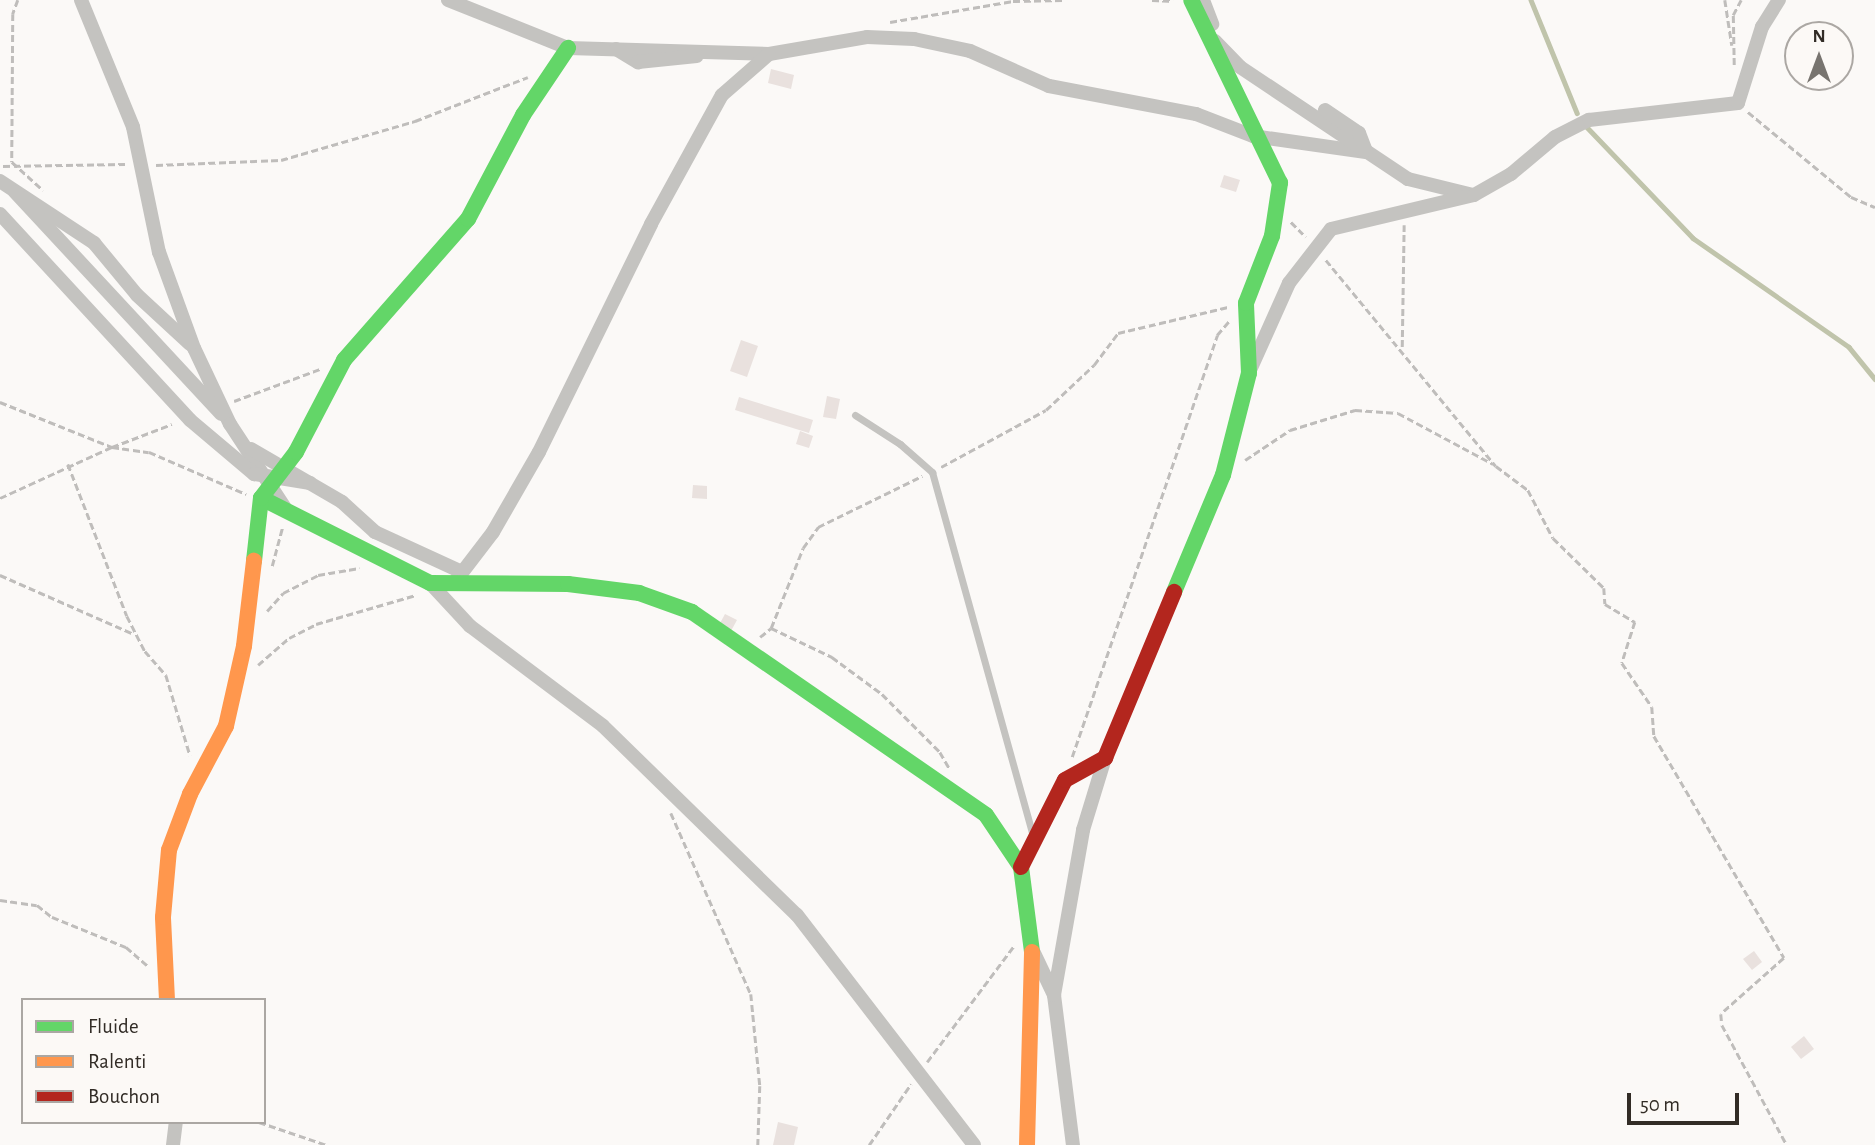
<!DOCTYPE html>
<style>
body{margin:0}
#map{position:relative;width:1875px;height:1145px;overflow:hidden;background:#fbf9f7;font-family:"Alegreya Sans",sans-serif}
div>[style]{position:absolute}
.stream>*{height:4.5px;margin:-2.25px;padding:0 2.25px;transform-origin:2.25px;border-radius:2.25px;background:#c0c4ab}
.building>*{inset:0;background:#e9e1de}
.path>*{height:2.5px;margin-top:-1.25px;transform-origin:0;background:repeating-linear-gradient(90deg,#bfbdbb 0 7px,transparent 0 10.5px)}
.lane>*{height:7px;margin:-3.5px;padding:0 3.5px;transform-origin:3.5px;border-radius:3.5px;background:#c4c3c0}
.street>*{height:14px;margin:-7px;padding:0 7px;transform-origin:7px;border-radius:7px;background:#c4c3c0}
.fast>*{height:16px;margin:-8px;padding:0 8px;transform-origin:8px;border-radius:8px;background:#63d668}
.slow>*{height:16px;margin:-8px;padding:0 8px;transform-origin:8px;border-radius:8px;background:#ff974d}
.jam>*{height:16px;margin:-8px;padding:0 8px;transform-origin:8px;border-radius:8px;background:#b3261e}
span{translate:-50% -50%;white-space:nowrap;text-align:center;line-height:1.15;-webkit-text-stroke:6px #fcf9f6;paint-order:stroke}
.legend{position:absolute;left:21px;top:998px;width:245px;height:126px;box-sizing:border-box;background:#fcf9f6;border:2px solid #aba7a3;margin:0;padding:9px 12px;list-style:none;font-size:21px;color:#322c26}
.legend li{display:flex;align-items:center;gap:14px;height:35px}
.legend b{width:35px;border:2px solid #aba7a3}
.north{position:absolute;left:1784px;top:21px;width:70px;height:70px;box-sizing:border-box;background:#fcf9f6;border:2px solid #aba7a3;border-radius:50%;rotate:0deg;font-size:19px;font-weight:700;line-height:28px;text-align:center;color:#322c26}
.north::after{content:'';display:block;margin:auto;width:24px;height:32px;background:#78746f;clip-path:polygon(50% 0,100% 100%,50% 72%,0 100%)}
.scale{position:absolute;left:1627px;top:1093px;width:112px;height:32px;box-sizing:border-box;border:4px solid #322c26;border-top:0;padding-left:9px;font-size:21px;line-height:24px;white-space:nowrap;color:#322c26;-webkit-text-stroke:5px #fcf9f6;paint-order:stroke}
</style>
<div id="map">
<div class="stream">
<i style="left:1531px;top:0;width:122px;rotate:67.8deg"></i>
<i style="left:1586px;top:126px;width:155px;rotate:46.3deg"></i>
<i style="left:1693px;top:238px;width:190px;rotate:34.9deg"></i>
<i style="left:1849px;top:347px;width:41px;rotate:50.9deg"></i>
</div>
<div class="building">
<i style="clip-path:polygon(771px 69px,794px 75px,791px 89px,768px 83px)"></i>
<i style="clip-path:polygon(1224px 175px,1240px 180px,1236px 192px,1220px 187px)"></i>
<i style="clip-path:polygon(741px 340px,758px 346px,747px 377px,730px 371px)"></i>
<i style="clip-path:polygon(827px 396px,840px 399px,836px 419px,823px 417px)"></i>
<i style="clip-path:polygon(739px 397px,813px 420px,809px 433px,735px 410px)"></i>
<i style="clip-path:polygon(800px 431px,813px 436px,809px 448px,796px 444px)"></i>
<i style="clip-path:polygon(693px 485px,707px 486px,707px 499px,692px 498px)"></i>
<i style="clip-path:polygon(725px 614px,737px 620px,731px 631px,719px 625px)"></i>
<i style="clip-path:polygon(1754px 951px,1762px 962px,1752px 970px,1743px 959px)"></i>
<i style="clip-path:polygon(1804px 1036px,1814px 1049px,1801px 1059px,1791px 1047px)"></i>
<i style="clip-path:polygon(778px 1122px,798px 1127px,794px 1145px,773px 1145px)"></i>
</div>
<div class="path">
<i style="left:18px;top:0;width:15px;rotate:110deg"></i>
<i style="left:13px;top:14px;width:148px;rotate:90.4deg"></i>
<i style="left:12px;top:162px;width:42px;rotate:42.1deg"></i>
<i style="left:1152px;top:0;width:21px;rotate:3deg"></i>
<i style="left:1725px;top:0;width:46px;rotate:81.2deg"></i>
<i style="left:890px;top:22px;width:125px;rotate:-9.7deg"></i>
<i style="left:1013px;top:1px;width:50px;rotate:-1.1deg"></i>
<i style="left:1734px;top:65px;width:50px;rotate:-91.1deg"></i>
<i style="left:1733px;top:15px;width:17px;rotate:-62deg"></i>
<i style="left:1748px;top:112px;width:134px;rotate:39.5deg"></i>
<i style="left:1851px;top:197px;width:26px;rotate:23deg"></i>
<i style="left:156px;top:165px;width:125px;rotate:-2.3deg"></i>
<i style="left:281px;top:160px;width:140px;rotate:-16.2deg"></i>
<i style="left:415px;top:121px;width:121px;rotate:-21.3deg"></i>
<i style="left:3px;top:166px;width:122px;rotate:-0.9deg"></i>
<i style="left:1291px;top:222px;width:21px;rotate:45deg"></i>
<i style="left:1326px;top:260px;width:267px;rotate:50.5deg"></i>
<i style="left:1496px;top:466px;width:40px;rotate:37deg"></i>
<i style="left:1528px;top:490px;width:54px;rotate:62.5deg"></i>
<i style="left:1553px;top:538px;width:71px;rotate:44.4deg"></i>
<i style="left:1604px;top:588px;width:16px;rotate:86deg"></i>
<i style="left:1605px;top:604px;width:35px;rotate:31deg"></i>
<i style="left:1635px;top:622px;width:43px;rotate:107.6deg"></i>
<i style="left:1622px;top:663px;width:53px;rotate:55.7deg"></i>
<i style="left:1652px;top:707px;width:29px;rotate:86deg"></i>
<i style="left:1654px;top:736px;width:257px;rotate:59.6deg"></i>
<i style="left:1784px;top:958px;width:84px;rotate:138.4deg"></i>
<i style="left:1721px;top:1014px;width:11px;rotate:85deg"></i>
<i style="left:1722px;top:1025px;width:136px;rotate:61.6deg"></i>
<i style="left:1402px;top:347px;width:122px;rotate:-89.1deg"></i>
<i style="left:234px;top:401px;width:92px;rotate:-20.4deg"></i>
<i style="left:0;top:402px;width:121px;rotate:21.9deg"></i>
<i style="left:112px;top:447px;width:64px;rotate:-21deg"></i>
<i style="left:1245px;top:460px;width:54px;rotate:-33.7deg"></i>
<i style="left:1290px;top:430px;width:68px;rotate:-17.1deg"></i>
<i style="left:1355px;top:410px;width:43px;rotate:4deg"></i>
<i style="left:1398px;top:413px;width:108px;rotate:28.2deg"></i>
<i style="left:68px;top:464px;width:163px;rotate:68.8deg"></i>
<i style="left:127px;top:616px;width:39px;rotate:63deg"></i>
<i style="left:145px;top:651px;width:32px;rotate:49deg"></i>
<i style="left:166px;top:675px;width:84px;rotate:73.3deg"></i>
<i style="left:941px;top:467px;width:119px;rotate:-28.5deg"></i>
<i style="left:1046px;top:410px;width:66px;rotate:-43.2deg"></i>
<i style="left:1094px;top:365px;width:40px;rotate:-53deg"></i>
<i style="left:1118px;top:333px;width:113px;rotate:-13.3deg"></i>
<i style="left:0;top:498px;width:123px;rotate:-24.5deg"></i>
<i style="left:112px;top:447px;width:37px;rotate:8deg"></i>
<i style="left:149px;top:452px;width:106px;rotate:23.4deg"></i>
<i style="left:272px;top:566px;width:39px;rotate:-75deg"></i>
<i style="left:0;top:575px;width:146px;rotate:23.8deg"></i>
<i style="left:267px;top:611px;width:24px;rotate:-48deg"></i>
<i style="left:283px;top:593px;width:39px;rotate:-27deg"></i>
<i style="left:318px;top:575px;width:42px;rotate:-9.7deg"></i>
<i style="left:771px;top:628px;width:86px;rotate:-68.2deg"></i>
<i style="left:803px;top:548px;width:26px;rotate:-54deg"></i>
<i style="left:818px;top:527px;width:116px;rotate:-26.1deg"></i>
<i style="left:760px;top:637px;width:14px;rotate:-39deg"></i>
<i style="left:771px;top:628px;width:68px;rotate:25.4deg"></i>
<i style="left:832px;top:657px;width:62px;rotate:36.5deg"></i>
<i style="left:882px;top:694px;width:82px;rotate:45deg"></i>
<i style="left:940px;top:752px;width:20px;rotate:60deg"></i>
<i style="left:258px;top:665px;width:41px;rotate:-41.1deg"></i>
<i style="left:289px;top:638px;width:30px;rotate:-27deg"></i>
<i style="left:316px;top:624px;width:104px;rotate:-16.2deg"></i>
<i style="left:1072px;top:757px;width:446px;rotate:-71deg"></i>
<i style="left:1217px;top:335px;width:20px;rotate:-49deg"></i>
<i style="left:671px;top:813px;width:198px;rotate:66.2deg"></i>
<i style="left:751px;top:994px;width:92px;rotate:84.4deg"></i>
<i style="left:760px;top:1086px;width:59px;rotate:91.9deg"></i>
<i style="left:0;top:900px;width:37px;rotate:8deg"></i>
<i style="left:37px;top:905px;width:19px;rotate:39deg"></i>
<i style="left:52px;top:917px;width:80px;rotate:22.1deg"></i>
<i style="left:126px;top:947px;width:29px;rotate:41deg"></i>
<i style="left:927px;top:1062px;width:144px;rotate:-53.2deg"></i>
<i style="left:259px;top:1122px;width:72px;rotate:18.7deg"></i>
<i style="left:869px;top:1145px;width:74px;rotate:-55.5deg"></i>
</div>
<div class="lane">
<i style="left:855px;top:415px;width:54px;rotate:32.8deg"></i>
<i style="left:900px;top:444px;width:43px;rotate:41.2deg"></i>
<i style="left:932px;top:472px;width:378px;rotate:74.5deg"></i>
</div>
<div class="street">
<i style="left:81px;top:0;width:137px;rotate:67.7deg"></i>
<i style="left:133px;top:127px;width:128px;rotate:78.3deg"></i>
<i style="left:159px;top:252px;width:102px;rotate:70deg"></i>
<i style="left:194px;top:348px;width:84px;rotate:64.7deg"></i>
<i style="left:230px;top:424px;width:100px;rotate:56.8deg"></i>
<i style="left:448px;top:0;width:129px;rotate:21.8deg"></i>
<i style="left:568px;top:48px;width:201px;rotate:1.7deg"></i>
<i style="left:769px;top:54px;width:99px;rotate:-9.8deg"></i>
<i style="left:867px;top:37px;width:47px;rotate:2.4deg"></i>
<i style="left:914px;top:39px;width:57px;rotate:12.1deg"></i>
<i style="left:970px;top:51px;width:86px;rotate:23.9deg"></i>
<i style="left:1049px;top:86px;width:150px;rotate:10.8deg"></i>
<i style="left:1196px;top:114px;width:61px;rotate:21.1deg"></i>
<i style="left:1253px;top:136px;width:114px;rotate:8.1deg"></i>
<i style="left:1203px;top:0;width:26px;rotate:69deg"></i>
<i style="left:1215px;top:41px;width:36px;rotate:46deg"></i>
<i style="left:1240px;top:67px;width:202px;rotate:33.7deg"></i>
<i style="left:1408px;top:179px;width:67px;rotate:13.8deg"></i>
<i style="left:616px;top:49px;width:26px;rotate:31deg"></i>
<i style="left:638px;top:62px;width:59px;rotate:-5.8deg"></i>
<i style="left:1325px;top:110px;width:41px;rotate:34.1deg"></i>
<i style="left:1359px;top:133px;width:19px;rotate:69deg"></i>
<i style="left:0;top:181px;width:113px;rotate:33.4deg"></i>
<i style="left:94px;top:243px;width:67px;rotate:50.4deg"></i>
<i style="left:137px;top:295px;width:72px;rotate:42.8deg"></i>
<i style="left:15px;top:192px;width:303px;rotate:47.1deg"></i>
<i style="left:0;top:214px;width:280px;rotate:47.3deg"></i>
<i style="left:190px;top:420px;width:84px;rotate:40.2deg"></i>
<i style="left:254px;top:474px;width:57px;rotate:9.1deg"></i>
<i style="left:1251px;top:368px;width:93px;rotate:-65.9deg"></i>
<i style="left:1289px;top:283px;width:68px;rotate:-52.1deg"></i>
<i style="left:1331px;top:229px;width:147px;rotate:-13.4deg"></i>
<i style="left:1474px;top:195px;width:43px;rotate:-29.6deg"></i>
<i style="left:1511px;top:174px;width:57px;rotate:-40.1deg"></i>
<i style="left:1555px;top:137px;width:38px;rotate:-27deg"></i>
<i style="left:1589px;top:120px;width:150px;rotate:-6.5deg"></i>
<i style="left:1738px;top:103px;width:80px;rotate:-72.5deg"></i>
<i style="left:1762px;top:27px;width:32px;rotate:-58deg"></i>
<i style="left:251px;top:449px;width:105px;rotate:30.2deg"></i>
<i style="left:342px;top:502px;width:45px;rotate:42.3deg"></i>
<i style="left:375px;top:532px;width:96px;rotate:24.7deg"></i>
<i style="left:430px;top:583px;width:59px;rotate:47.1deg"></i>
<i style="left:470px;top:626px;width:166px;rotate:36.9deg"></i>
<i style="left:603px;top:726px;width:271px;rotate:44.3deg"></i>
<i style="left:797px;top:915px;width:290px;rotate:52.4deg"></i>
<i style="left:454px;top:583px;width:64px;rotate:-52.6deg"></i>
<i style="left:493px;top:532px;width:92px;rotate:-60.1deg"></i>
<i style="left:539px;top:452px;width:254px;rotate:-63.8deg"></i>
<i style="left:651px;top:224px;width:147px;rotate:-61.2deg"></i>
<i style="left:722px;top:95px;width:62px;rotate:-41.1deg"></i>
<i style="left:1034px;top:953px;width:47px;rotate:64.5deg"></i>
<i style="left:1054px;top:995px;width:151px;rotate:82.8deg"></i>
<i style="left:1054px;top:995px;width:168px;rotate:-80deg"></i>
<i style="left:1083px;top:830px;width:75px;rotate:-73deg"></i>
<i style="left:173px;top:1145px;width:23px;rotate:-83deg"></i>
</div>
<div class="fast">
<i style="left:261px;top:498px;width:189px;rotate:26.7deg"></i>
<i style="left:430px;top:583px;width:138px;rotate:0.4deg"></i>
<i style="left:568px;top:584px;width:72px;rotate:7.2deg"></i>
<i style="left:639px;top:593px;width:56px;rotate:19.7deg"></i>
<i style="left:692px;top:612px;width:357px;rotate:34.6deg"></i>
<i style="left:986px;top:815px;width:63px;rotate:56.1deg"></i>
<i style="left:1021px;top:867px;width:86px;rotate:82.6deg"></i>
<i style="left:254px;top:561px;width:63px;rotate:-83.7deg"></i>
<i style="left:261px;top:498px;width:58px;rotate:-52.7deg"></i>
<i style="left:296px;top:452px;width:104px;rotate:-62.4deg"></i>
<i style="left:344px;top:360px;width:188px;rotate:-48.7deg"></i>
<i style="left:468px;top:219px;width:118px;rotate:-62.1deg"></i>
<i style="left:523px;top:115px;width:81px;rotate:-56.1deg"></i>
<i style="left:1174px;top:592px;width:127px;rotate:-67.3deg"></i>
<i style="left:1223px;top:475px;width:105px;rotate:-75.7deg"></i>
<i style="left:1249px;top:373px;width:70px;rotate:-92.5deg"></i>
<i style="left:1246px;top:303px;width:72px;rotate:-68.8deg"></i>
<i style="left:1272px;top:236px;width:54px;rotate:-81.4deg"></i>
<i style="left:1280px;top:183px;width:203px;rotate:-115.9deg"></i>
</div>
<div class="slow">
<i style="left:167px;top:1000px;width:83px;rotate:-92.8deg"></i>
<i style="left:163px;top:917px;width:67px;rotate:-84.9deg"></i>
<i style="left:169px;top:850px;width:60px;rotate:-69.4deg"></i>
<i style="left:190px;top:794px;width:77px;rotate:-62.1deg"></i>
<i style="left:226px;top:726px;width:82px;rotate:-77.3deg"></i>
<i style="left:244px;top:646px;width:86px;rotate:-83.3deg"></i>
<i style="left:1027px;top:1145px;width:193px;rotate:-88.5deg"></i>
</div>
<div class="jam">
<i style="left:1021px;top:867px;width:97px;rotate:-63.2deg"></i>
<i style="left:1065px;top:780px;width:46px;rotate:-28.8deg"></i>
<i style="left:1105px;top:758px;width:180px;rotate:-67.4deg"></i>
</div>
<ul class="legend">
<li><b style="height:9px;background:#63d668"></b>Fluide</li>
<li><b style="height:9px;background:#ff974d"></b>Ralenti</li>
<li><b style="height:9px;background:#b3261e"></b>Bouchon</li>
</ul>
<div class="north">N</div>
<div class="scale">50 m</div>
</div>
